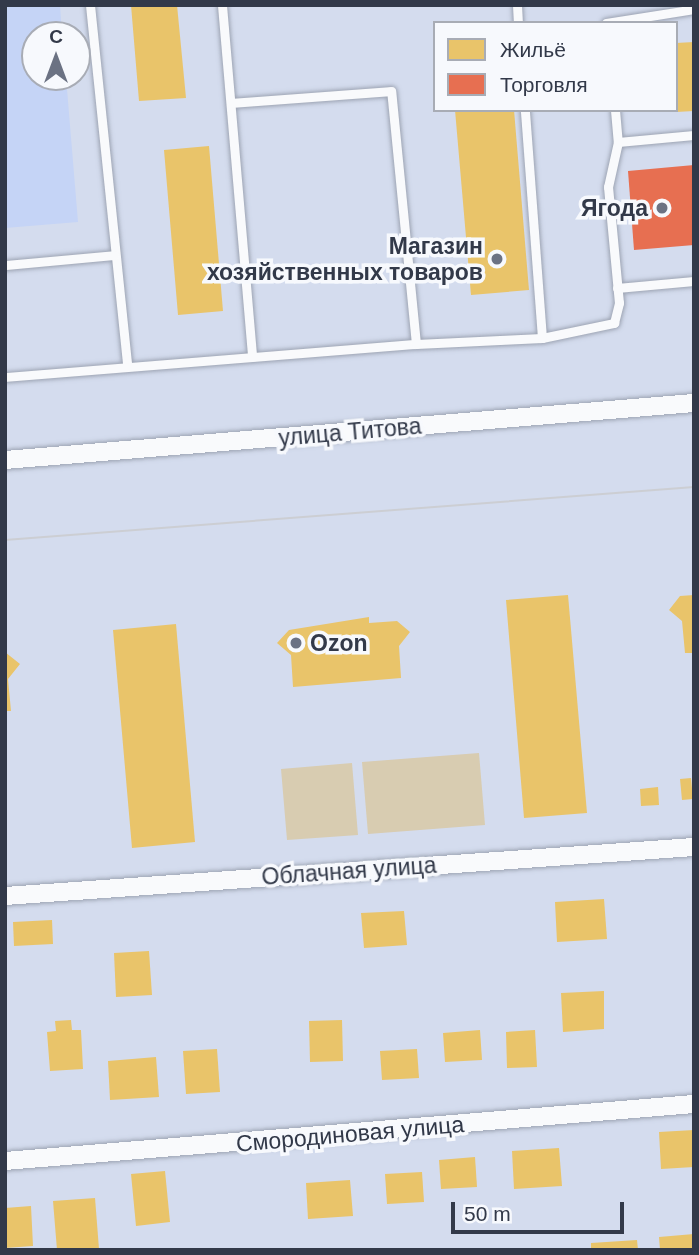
<!DOCTYPE html>
<meta charset="utf-8">
<style>
body{margin:0}
#map{position:relative;width:699px;height:1255px;overflow:hidden;background:#d4dcee;font-family:Arial,sans-serif}
div>[style]{position:absolute}
.built>*{inset:0;background:#c5d4f6}
.green>*{inset:0;background:#d8ccb1}
.homes>*{inset:0;background:#e9c46a}
.shops>*{inset:0;background:#e76f51}
.roads{filter:drop-shadow(0 0 2px #9da4b3) drop-shadow(0 0 2px #9da4b3)}
.lane>*{height:9px;margin:-4.5px;padding:0 4.5px;transform-origin:4.5px;border-radius:4.5px;background:#f9fafc}
.street>*{height:18px;margin:-9px;padding:0 9px;transform-origin:9px;border-radius:9px;background:#f9fafc}
.tram>*{height:2px;margin:-1px;padding:0 1px;transform-origin:1px;border-radius:1px;background:#ccced3}
.dots>*{width:19px;height:19px;translate:-50% -50%;box-sizing:border-box;border:4px solid #f7f9fd;border-radius:50%}
span{translate:-50% -50%;white-space:nowrap;text-align:center;line-height:1.15;-webkit-text-stroke:7px #f7f9fd;paint-order:stroke}
.poi-label{font-size:23px;color:#323949;font-weight:700}
.right{translate:-100% -50%;text-align:right}
.left{translate:0 -50%;text-align:left}
.street-label{font-size:23px;color:#323949}
.frame{position:absolute;inset:0;border:7px solid #323949;pointer-events:none}
.legend{position:absolute;left:433px;top:21px;width:245px;height:91px;box-sizing:border-box;background:#f7f9fd;border:2px solid #a8acb5;margin:0;padding:9px 12px;list-style:none;font-size:21px;color:#323949}
.legend li{display:flex;align-items:center;gap:14px;height:35px}
.legend b{width:35px;border:2px solid #a8acb5}
.north{position:absolute;left:21px;top:21px;width:70px;height:70px;box-sizing:border-box;background:#f7f9fd;border:2px solid #a8acb5;border-radius:50%;rotate:0deg;font-size:19px;font-weight:700;line-height:28px;text-align:center;color:#323949}
.north::after{content:'';display:block;margin:auto;width:24px;height:32px;background:#6b7283;clip-path:polygon(50% 0,100% 100%,50% 72%,0 100%)}
.scale{position:absolute;left:451px;top:1202px;width:173px;height:32px;box-sizing:border-box;border:4px solid #323949;border-top:0;padding-left:9px;font-size:21px;line-height:24px;white-space:nowrap;color:#323949;-webkit-text-stroke:5px #f7f9fd;paint-order:stroke}
</style>
<div id="map">
<div class="built">
<i style="clip-path:polygon(5px 5px,60px 5px,62px 35px,35px 35px,35px 77px,66px 77px,78px 222px,5px 228px)"></i>
</div>
<div class="green">
<i style="clip-path:polygon(479px 753px,485px 825px,368px 834px,362px 762px)"></i>
<i style="clip-path:polygon(352px 763px,358px 835px,287px 840px,281px 769px)"></i>
</div>
<div class="homes">
<i style="clip-path:polygon(131px 5px,177px 5px,186px 98px,139px 101px)"></i>
<i style="clip-path:polygon(694px 42px,694px 111px,676px 112px,676px 43px)"></i>
<i style="clip-path:polygon(455px 110px,514px 110px,529px 290px,471px 295px)"></i>
<i style="clip-path:polygon(209px 146px,223px 311px,178px 315px,164px 150px)"></i>
<i style="clip-path:polygon(568px 595px,587px 813px,524px 818px,506px 600px)"></i>
<i style="clip-path:polygon(694px 595px,694px 653px,685px 653px,682px 621px,669px 610px,680px 596px)"></i>
<i style="clip-path:polygon(369px 617px,369px 623px,397px 621px,410px 632px,399px 646px,401px 678px,293px 687px,291px 655px,277px 643px,289px 630px)"></i>
<i style="clip-path:polygon(176px 624px,195px 842px,132px 848px,113px 630px)"></i>
<i style="clip-path:polygon(5px 652px,20px 664px,8px 679px,11px 711px,5px 711px)"></i>
<i style="clip-path:polygon(691px 778px,693px 799px,682px 800px,680px 779px)"></i>
<i style="clip-path:polygon(658px 787px,659px 805px,641px 806px,640px 789px)"></i>
<i style="clip-path:polygon(604px 899px,607px 939px,557px 942px,555px 902px)"></i>
<i style="clip-path:polygon(404px 911px,407px 945px,364px 948px,361px 913px)"></i>
<i style="clip-path:polygon(52px 920px,53px 944px,14px 946px,13px 922px)"></i>
<i style="clip-path:polygon(149px 951px,152px 995px,116px 997px,114px 953px)"></i>
<i style="clip-path:polygon(604px 991px,604px 1029px,563px 1032px,561px 993px)"></i>
<i style="clip-path:polygon(71px 1020px,72px 1030px,81px 1030px,83px 1069px,50px 1071px,47px 1032px,56px 1031px,55px 1021px)"></i>
<i style="clip-path:polygon(342px 1020px,343px 1061px,310px 1062px,309px 1021px)"></i>
<i style="clip-path:polygon(480px 1030px,482px 1060px,445px 1062px,443px 1033px)"></i>
<i style="clip-path:polygon(535px 1030px,537px 1067px,507px 1068px,506px 1032px)"></i>
<i style="clip-path:polygon(217px 1049px,220px 1092px,186px 1094px,183px 1051px)"></i>
<i style="clip-path:polygon(417px 1049px,419px 1078px,382px 1080px,380px 1051px)"></i>
<i style="clip-path:polygon(156px 1057px,159px 1097px,110px 1100px,108px 1061px)"></i>
<i style="clip-path:polygon(694px 1130px,694px 1167px,661px 1169px,659px 1132px)"></i>
<i style="clip-path:polygon(559px 1148px,562px 1186px,514px 1189px,512px 1151px)"></i>
<i style="clip-path:polygon(475px 1157px,477px 1187px,441px 1189px,439px 1160px)"></i>
<i style="clip-path:polygon(165px 1171px,170px 1222px,136px 1226px,131px 1174px)"></i>
<i style="clip-path:polygon(422px 1172px,424px 1202px,387px 1204px,385px 1174px)"></i>
<i style="clip-path:polygon(350px 1180px,353px 1216px,308px 1219px,306px 1183px)"></i>
<i style="clip-path:polygon(95px 1198px,99px 1249px,57px 1250px,53px 1201px)"></i>
<i style="clip-path:polygon(31px 1206px,33px 1246px,5px 1248px,5px 1208px)"></i>
<i style="clip-path:polygon(694px 1234px,694px 1250px,660px 1250px,659px 1237px)"></i>
<i style="clip-path:polygon(637px 1240px,638px 1250px,591px 1250px,591px 1243px)"></i>
</div>
<div class="shops">
<i style="clip-path:polygon(694px 165px,694px 245px,634px 250px,628px 171px)"></i>
</div>
<div class="roads">
<div class="lane">
<i style="left:90px;top:5px;width:363px;rotate:84.1deg"></i>
<i style="left:222px;top:5px;width:353px;rotate:85.1deg"></i>
<i style="left:517px;top:5px;width:18px;rotate:87deg"></i>
<i style="left:606px;top:23px;width:89px;rotate:-9deg"></i>
<i style="left:615px;top:110px;width:32px;rotate:85deg"></i>
<i style="left:618px;top:142px;width:76px;rotate:-5.3deg"></i>
<i style="left:5px;top:265px;width:110px;rotate:-5.2deg"></i>
<i style="left:617px;top:288px;width:77px;rotate:-5.2deg"></i>
<i style="left:542px;top:338px;width:74px;rotate:-11.8deg"></i>
<i style="left:614px;top:323px;width:21px;rotate:-76deg"></i>
<i style="left:619px;top:303px;width:117px;rotate:-95.4deg"></i>
<i style="left:608px;top:187px;width:46px;rotate:-77.5deg"></i>
<i style="left:416px;top:344px;width:126px;rotate:-2.7deg"></i>
<i style="left:542px;top:338px;width:229px;rotate:-94.3deg"></i>
<i style="left:5px;top:377px;width:412px;rotate:-4.6deg"></i>
<i style="left:416px;top:344px;width:254px;rotate:-95.6deg"></i>
<i style="left:391px;top:91px;width:160px;rotate:175.7deg"></i>
</div>
<div class="street">
<i style="left:5px;top:460px;width:691px;rotate:-4.73deg"></i>
<i style="left:5px;top:896px;width:691px;rotate:-4.07deg"></i>
<i style="left:5px;top:1161px;width:691px;rotate:-4.73deg"></i>
</div>
</div>
<div class="tram">
<i style="left:5px;top:540px;width:691px;rotate:-4.4deg"></i>
</div>
<div class="dots">
<i style="left:662px;top:208px;background:#6b7283"></i>
<i style="left:497px;top:259px;background:#6b7283"></i>
<i style="left:296px;top:643px;background:#6b7283"></i>
</div>
<div class="poi-label">
<span class="right" style="left:648px;top:208px">Ягода</span>
<span class="right" style="left:483px;top:259px">Магазин<br>хозяйственных товаров</span>
<span class="left" style="left:310px;top:643px">Ozon</span>
</div>
<div class="street-label">
<span style="left:350px;top:432px;rotate:-5deg">улица Титова</span>
<span style="left:349px;top:871px;rotate:-4deg">Облачная улица</span>
<span style="left:350px;top:1134px;rotate:-5deg">Смородиновая улица</span>
</div>
<div class="frame"></div>
<ul class="legend">
<li><b style="height:19px;background:#e9c46a"></b>Жильё</li>
<li><b style="height:19px;background:#e76f51"></b>Торговля</li>
</ul>
<div class="north">С</div>
<div class="scale">50 m</div>
</div>
